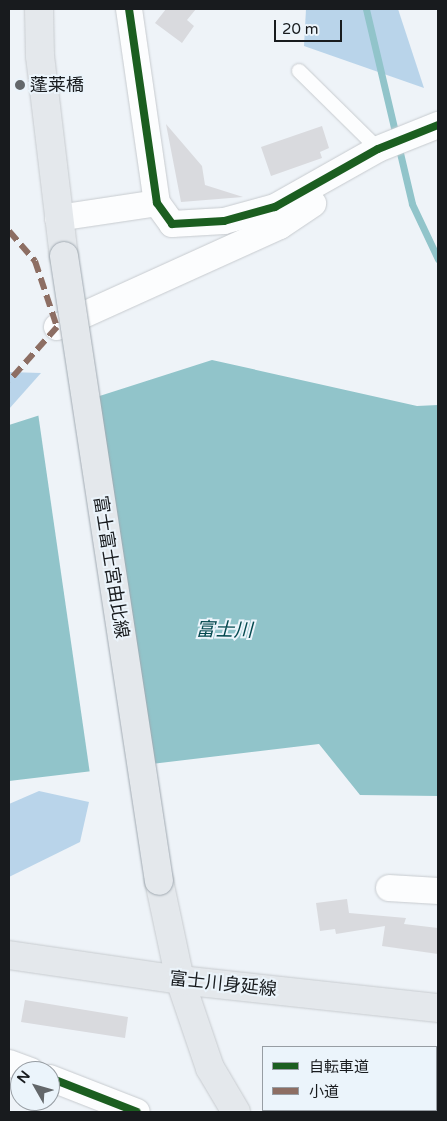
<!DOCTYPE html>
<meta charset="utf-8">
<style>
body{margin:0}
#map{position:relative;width:447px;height:1121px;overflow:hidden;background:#eef3f8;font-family:"Varela Round","Noto Sans JP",sans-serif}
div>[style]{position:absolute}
.forest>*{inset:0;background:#b9d4ea}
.water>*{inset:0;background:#91c4ca}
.pier>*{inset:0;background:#eef3f8}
.stream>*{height:7px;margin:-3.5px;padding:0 3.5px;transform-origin:3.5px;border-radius:3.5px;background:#91c4ca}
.building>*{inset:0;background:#d9dade}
.roads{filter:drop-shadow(0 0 1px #c7cbcf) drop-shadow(0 0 1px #c7cbcf)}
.lane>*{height:14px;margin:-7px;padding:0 7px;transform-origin:7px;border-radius:7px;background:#fcfdfe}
.street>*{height:26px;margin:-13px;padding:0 13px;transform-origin:13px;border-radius:13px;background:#fcfdfe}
.primary>*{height:28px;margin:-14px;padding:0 14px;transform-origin:14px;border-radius:14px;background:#e4e8ec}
.bridges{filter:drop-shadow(0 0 1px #a0a9b1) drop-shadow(0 0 1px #a0a9b1)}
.primary-bridge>*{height:28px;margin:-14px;padding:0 14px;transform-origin:14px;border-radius:14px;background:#e4e8ec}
.quiet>*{height:6px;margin-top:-3px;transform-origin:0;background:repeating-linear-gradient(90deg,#8d6e63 0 12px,transparent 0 18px)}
.cycleway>*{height:8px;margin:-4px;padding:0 4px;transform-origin:4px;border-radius:4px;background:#1b5e20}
.dots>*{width:14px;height:14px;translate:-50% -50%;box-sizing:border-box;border:2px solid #ebf4fb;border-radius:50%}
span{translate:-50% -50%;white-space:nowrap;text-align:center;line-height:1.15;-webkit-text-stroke:4px #ebf4fb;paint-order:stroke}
.poi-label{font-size:18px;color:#181b1e}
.left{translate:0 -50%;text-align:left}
.street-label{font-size:18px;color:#181b1e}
.water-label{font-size:19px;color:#04484e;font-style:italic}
.frame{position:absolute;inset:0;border:10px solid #181b1e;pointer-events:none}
.legend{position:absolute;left:262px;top:1046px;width:175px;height:65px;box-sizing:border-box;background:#ebf4fb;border:1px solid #979da3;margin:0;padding:6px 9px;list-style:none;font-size:15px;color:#181b1e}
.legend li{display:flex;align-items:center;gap:10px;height:25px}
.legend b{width:25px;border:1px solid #979da3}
.north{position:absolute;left:10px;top:1061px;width:50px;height:50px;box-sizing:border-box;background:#ebf4fb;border:1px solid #979da3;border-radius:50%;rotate:308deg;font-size:14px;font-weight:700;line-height:20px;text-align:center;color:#181b1e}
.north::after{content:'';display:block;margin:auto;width:18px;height:22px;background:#63676a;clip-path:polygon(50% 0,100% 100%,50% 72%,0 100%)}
.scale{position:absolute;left:274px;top:20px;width:68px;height:22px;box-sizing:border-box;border:2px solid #181b1e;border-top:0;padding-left:6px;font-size:15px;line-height:18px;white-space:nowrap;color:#181b1e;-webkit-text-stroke:4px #ebf4fb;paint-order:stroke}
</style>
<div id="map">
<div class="forest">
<i style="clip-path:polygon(306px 9px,398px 9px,424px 88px,304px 46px)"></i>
<i style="clip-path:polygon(9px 372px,41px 373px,9px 409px)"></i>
<i style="clip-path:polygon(39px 791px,89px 802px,80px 842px,9px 877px,9px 804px)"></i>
</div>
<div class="water">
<i style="clip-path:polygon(212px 360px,417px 406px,438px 405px,438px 796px,360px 795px,319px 744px,9px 781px,9px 425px)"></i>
</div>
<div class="pier">
<i style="clip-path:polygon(86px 398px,142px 768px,90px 774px,38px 413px)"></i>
</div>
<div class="stream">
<i style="left:366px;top:9px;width:200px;rotate:76.7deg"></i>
<i style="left:412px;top:204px;width:61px;rotate:64.7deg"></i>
</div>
<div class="building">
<i style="clip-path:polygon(166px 9px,196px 9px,187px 20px,194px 26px,182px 43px,155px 23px)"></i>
<i style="clip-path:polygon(166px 124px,202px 166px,205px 185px,243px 197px,181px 202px)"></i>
<i style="clip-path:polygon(322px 126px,329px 148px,320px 152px,322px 158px,271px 176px,261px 147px)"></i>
<i style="clip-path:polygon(347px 899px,349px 913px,406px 918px,404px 924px,438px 928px,438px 954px,382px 946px,385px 926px,336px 934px,335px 929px,320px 931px,316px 903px)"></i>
<i style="clip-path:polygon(25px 1000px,128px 1017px,125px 1038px,21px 1022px)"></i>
</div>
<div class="roads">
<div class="lane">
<i style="left:299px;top:71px;width:111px;rotate:44.6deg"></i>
</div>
<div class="street">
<i style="left:129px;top:9px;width:196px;rotate:81.8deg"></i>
<i style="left:157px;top:203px;width:26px;rotate:54deg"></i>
<i style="left:172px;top:224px;width:52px;rotate:-3.3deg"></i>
<i style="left:224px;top:221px;width:53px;rotate:-15.4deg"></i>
<i style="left:275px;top:207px;width:118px;rotate:-29.4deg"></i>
<i style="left:378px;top:149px;width:65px;rotate:-21.8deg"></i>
<i style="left:58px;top:218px;width:100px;rotate:-8.6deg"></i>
<i style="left:57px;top:327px;width:245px;rotate:-24.4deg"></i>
<i style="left:280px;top:226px;width:40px;rotate:-34deg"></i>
<i style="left:389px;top:888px;width:49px;rotate:3.5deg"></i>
<i style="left:9px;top:1063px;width:23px;rotate:20deg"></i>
<i style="left:50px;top:1078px;width:93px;rotate:21.3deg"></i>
</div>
<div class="primary">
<i style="left:39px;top:9px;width:47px;rotate:88.8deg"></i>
<i style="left:40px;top:56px;width:201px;rotate:83.2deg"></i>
<i style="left:159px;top:881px;width:101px;rotate:78deg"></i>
<i style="left:180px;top:980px;width:93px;rotate:71.2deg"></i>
<i style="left:210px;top:1068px;width:51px;rotate:59.4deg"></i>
<i style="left:9px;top:955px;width:173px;rotate:8.3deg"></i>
<i style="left:180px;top:980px;width:260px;rotate:6.2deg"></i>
</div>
</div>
<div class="bridges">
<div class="primary-bridge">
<i style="left:64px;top:256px;width:632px;rotate:81.36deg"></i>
</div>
</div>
<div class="quiet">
<i style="left:9px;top:231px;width:40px;rotate:49deg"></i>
<i style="left:35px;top:261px;width:70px;rotate:71.6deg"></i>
<i style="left:57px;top:327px;width:72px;rotate:131.6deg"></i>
</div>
<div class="cycleway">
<i style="left:129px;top:9px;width:196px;rotate:81.8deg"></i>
<i style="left:157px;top:203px;width:26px;rotate:54deg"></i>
<i style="left:172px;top:224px;width:52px;rotate:-3.3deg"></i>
<i style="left:224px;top:221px;width:53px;rotate:-15.4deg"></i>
<i style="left:275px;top:207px;width:118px;rotate:-29.4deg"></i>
<i style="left:378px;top:149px;width:65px;rotate:-21.8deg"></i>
<i style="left:50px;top:1078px;width:93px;rotate:21.3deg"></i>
</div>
<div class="dots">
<i style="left:20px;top:85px;background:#63676a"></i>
</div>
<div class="poi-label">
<span class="left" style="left:30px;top:85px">蓬莱橋</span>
</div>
<div class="street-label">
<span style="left:111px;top:567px;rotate:81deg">富士富士宮由比線</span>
<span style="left:223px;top:984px;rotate:6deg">富士川身延線</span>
</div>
<div class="water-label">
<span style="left:224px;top:631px;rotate:1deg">富士川</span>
</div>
<div class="frame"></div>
<ul class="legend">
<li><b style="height:6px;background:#1b5e20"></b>自転車道</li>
<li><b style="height:6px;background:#8d6e63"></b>小道</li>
</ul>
<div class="north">N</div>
<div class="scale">20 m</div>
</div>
